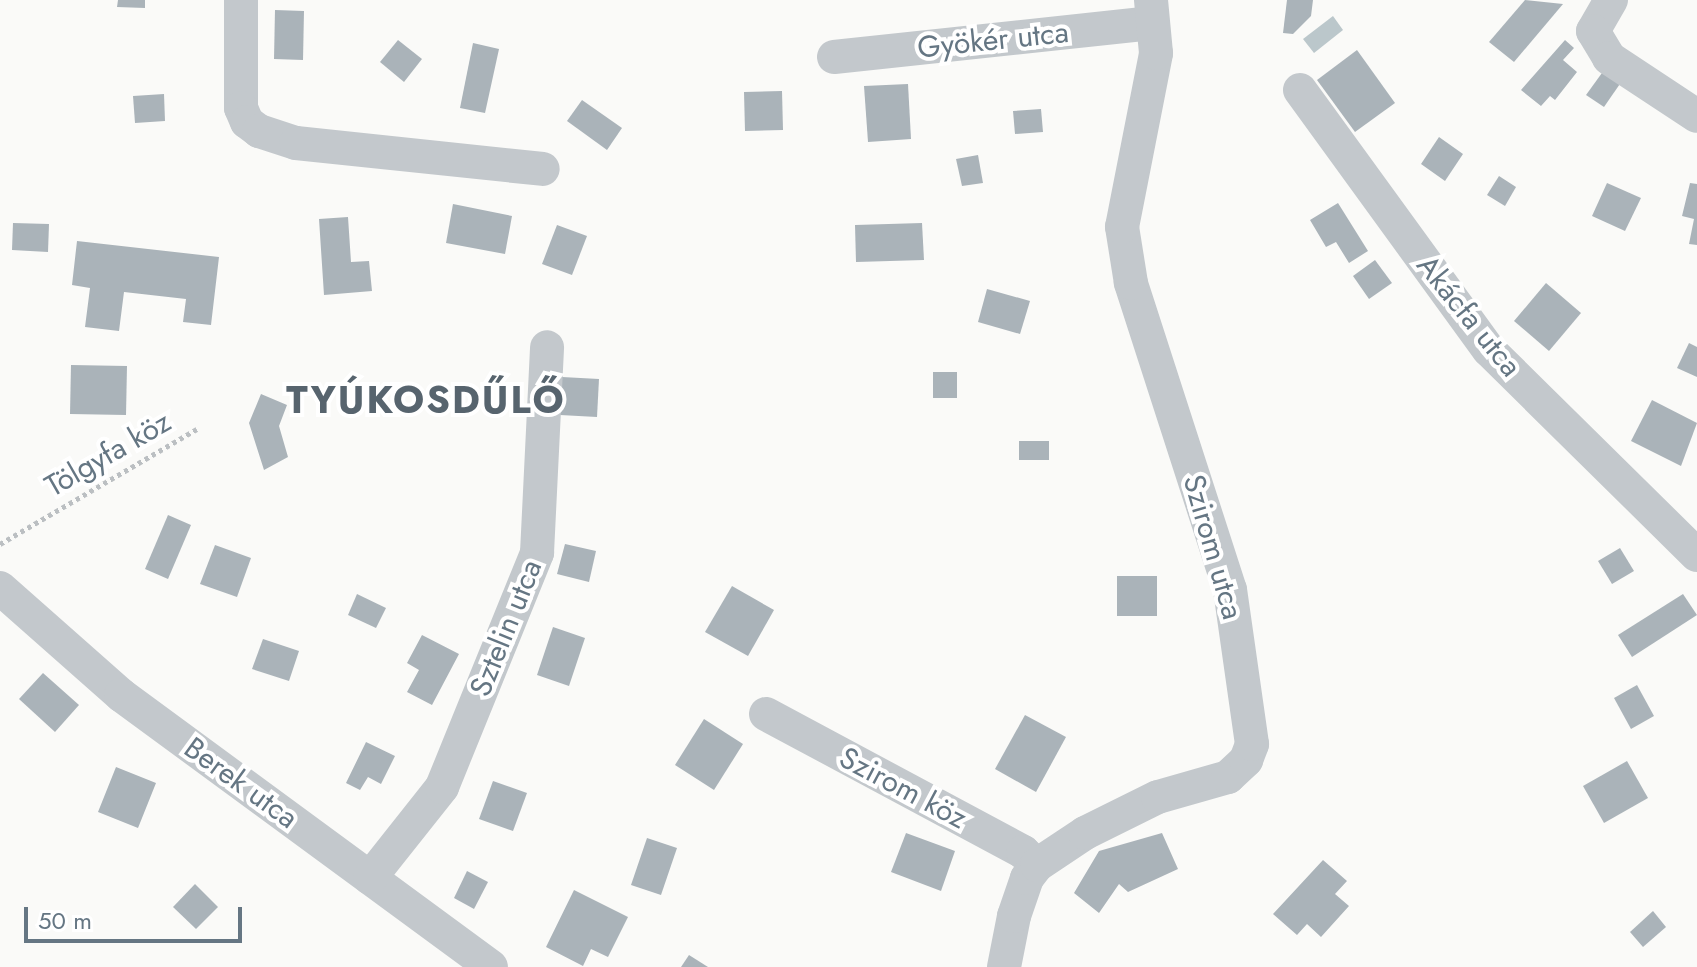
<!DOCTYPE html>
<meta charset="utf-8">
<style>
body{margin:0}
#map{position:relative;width:1697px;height:967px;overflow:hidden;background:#fafaf8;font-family:Jost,sans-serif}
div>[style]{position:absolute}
.water>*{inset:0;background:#bbc7cb}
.building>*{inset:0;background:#aab3b9}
.path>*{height:5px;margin-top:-2.5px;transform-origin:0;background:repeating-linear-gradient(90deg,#bbbfc2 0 4px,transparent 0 8px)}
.minor>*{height:34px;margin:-17px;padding:0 17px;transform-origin:17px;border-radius:17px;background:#c3c8cc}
span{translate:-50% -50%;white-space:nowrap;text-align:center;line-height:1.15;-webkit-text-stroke:8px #fff;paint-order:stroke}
.street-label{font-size:30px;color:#657683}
.district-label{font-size:38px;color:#57646e;font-weight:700;letter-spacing:2px}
.scale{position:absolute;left:24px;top:907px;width:218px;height:36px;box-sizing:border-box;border:4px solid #657683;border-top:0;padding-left:10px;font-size:24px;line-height:28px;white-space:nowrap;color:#657683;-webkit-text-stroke:6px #fff;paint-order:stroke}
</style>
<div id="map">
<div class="water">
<i style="clip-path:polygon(1333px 16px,1343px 30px,1314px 53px,1303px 39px)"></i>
</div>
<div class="building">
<i style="clip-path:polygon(118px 0,145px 0,145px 8px,117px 7px)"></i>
<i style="clip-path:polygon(1287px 0,1313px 0,1311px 16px,1293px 34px,1283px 33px)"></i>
<i style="clip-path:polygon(1525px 0,1563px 4px,1514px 62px,1489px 42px)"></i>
<i style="clip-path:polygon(275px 10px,304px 11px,303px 60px,274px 59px)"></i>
<i style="clip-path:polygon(398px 40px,422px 59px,404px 82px,380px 62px)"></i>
<i style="clip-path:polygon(1565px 40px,1574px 48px,1563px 60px,1577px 72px,1555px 100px,1550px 96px,1541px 106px,1521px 90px)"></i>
<i style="clip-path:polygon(473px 43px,499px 49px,485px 113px,460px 108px)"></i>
<i style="clip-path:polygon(1357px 50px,1395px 103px,1355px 132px,1317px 80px)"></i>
<i style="clip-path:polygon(1607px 66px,1624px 78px,1604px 107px,1586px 95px)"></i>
<i style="clip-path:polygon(908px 84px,911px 139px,868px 142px,864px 86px)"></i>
<i style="clip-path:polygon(782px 91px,783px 130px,745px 131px,744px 92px)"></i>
<i style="clip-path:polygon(164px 94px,165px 121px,135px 123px,133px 96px)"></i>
<i style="clip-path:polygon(582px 100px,622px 128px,607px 150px,567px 121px)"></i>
<i style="clip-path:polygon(1041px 109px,1043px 132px,1015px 134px,1013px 111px)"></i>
<i style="clip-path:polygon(1439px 137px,1463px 154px,1445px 181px,1421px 164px)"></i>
<i style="clip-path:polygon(978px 155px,983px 183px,962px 186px,956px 159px)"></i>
<i style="clip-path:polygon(1499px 176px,1516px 187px,1505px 206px,1487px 195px)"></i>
<i style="clip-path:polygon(1607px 183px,1641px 198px,1625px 231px,1592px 216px)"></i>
<i style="clip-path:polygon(1690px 183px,1697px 184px,1697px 245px,1689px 244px,1694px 219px,1682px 216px)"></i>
<i style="clip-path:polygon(1338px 203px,1368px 251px,1349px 263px,1336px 242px,1326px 247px,1310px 220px)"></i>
<i style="clip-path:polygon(453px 204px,512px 216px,505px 254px,446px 243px)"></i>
<i style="clip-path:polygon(348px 217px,351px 262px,369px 261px,372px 291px,324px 295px,319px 219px)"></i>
<i style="clip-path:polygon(13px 223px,49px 224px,48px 252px,12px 250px)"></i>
<i style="clip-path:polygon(922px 223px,924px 260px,856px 262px,855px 225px)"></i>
<i style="clip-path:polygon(557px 225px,587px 236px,572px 275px,542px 264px)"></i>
<i style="clip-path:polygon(77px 241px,219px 257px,211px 325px,183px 322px,186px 299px,124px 292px,119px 331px,85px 327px,90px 288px,72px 285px)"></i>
<i style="clip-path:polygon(1375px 260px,1392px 283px,1369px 299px,1353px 276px)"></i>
<i style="clip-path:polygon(1546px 283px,1581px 313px,1549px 351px,1514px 321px)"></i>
<i style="clip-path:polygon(987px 289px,1030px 301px,1020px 334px,978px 322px)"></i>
<i style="clip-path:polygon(1689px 343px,1697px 347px,1697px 377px,1677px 368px)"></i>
<i style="clip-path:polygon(71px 365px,127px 366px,126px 415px,70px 414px)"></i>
<i style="clip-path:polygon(933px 372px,957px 372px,957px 398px,933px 398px)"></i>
<i style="clip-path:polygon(562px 377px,599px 379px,597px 417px,560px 415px)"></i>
<i style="clip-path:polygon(261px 394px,287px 405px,279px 426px,288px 457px,264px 470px,249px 423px)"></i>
<i style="clip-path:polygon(1652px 400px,1697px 423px,1681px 466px,1631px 441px)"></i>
<i style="clip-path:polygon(1019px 441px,1049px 441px,1049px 460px,1019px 460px)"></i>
<i style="clip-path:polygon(168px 515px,191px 525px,168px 579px,145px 569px)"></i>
<i style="clip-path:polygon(565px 544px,596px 551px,589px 582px,557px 574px)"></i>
<i style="clip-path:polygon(215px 545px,251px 558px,237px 597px,200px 584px)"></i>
<i style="clip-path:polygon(1620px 548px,1634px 571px,1612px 584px,1598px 561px)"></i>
<i style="clip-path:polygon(1117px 576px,1157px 576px,1157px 616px,1117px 616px)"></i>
<i style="clip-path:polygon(732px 586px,774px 610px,748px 656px,705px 632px)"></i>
<i style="clip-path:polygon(357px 594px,386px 608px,376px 628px,348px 615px)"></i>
<i style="clip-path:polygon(1683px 594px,1697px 615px,1632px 657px,1618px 635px)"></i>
<i style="clip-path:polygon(553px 627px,585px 638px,569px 686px,537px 675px)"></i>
<i style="clip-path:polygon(422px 635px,459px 654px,432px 705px,407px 692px,419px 670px,407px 663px)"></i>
<i style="clip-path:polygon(263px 639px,299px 651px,289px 681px,252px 669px)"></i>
<i style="clip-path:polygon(43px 673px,79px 705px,55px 732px,19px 699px)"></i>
<i style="clip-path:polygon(1637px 685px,1654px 716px,1631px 729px,1614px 698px)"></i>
<i style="clip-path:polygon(1025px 715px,1066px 737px,1036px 792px,995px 769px)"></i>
<i style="clip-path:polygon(704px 719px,743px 744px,714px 790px,675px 765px)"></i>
<i style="clip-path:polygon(366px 742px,395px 756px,381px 784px,368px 777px,360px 790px,346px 783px)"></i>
<i style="clip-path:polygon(1627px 761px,1648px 798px,1604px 823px,1583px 786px)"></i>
<i style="clip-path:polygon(116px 767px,156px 783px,138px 828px,98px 812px)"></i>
<i style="clip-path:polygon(493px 781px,527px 793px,513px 831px,479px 819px)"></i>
<i style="clip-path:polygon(906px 833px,955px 851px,941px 891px,891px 872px)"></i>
<i style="clip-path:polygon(1162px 833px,1178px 869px,1128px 892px,1119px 884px,1099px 913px,1074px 893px,1099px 851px)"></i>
<i style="clip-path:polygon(647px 838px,677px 848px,661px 895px,631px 885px)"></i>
<i style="clip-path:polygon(1323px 860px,1347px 881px,1335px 894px,1349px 906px,1321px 937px,1307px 924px,1297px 935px,1273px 914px)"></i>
<i style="clip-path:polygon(467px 871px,488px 882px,474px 909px,454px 898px)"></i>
<i style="clip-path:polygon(195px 884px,218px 907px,196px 929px,173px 907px)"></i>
<i style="clip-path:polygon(574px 890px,628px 917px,608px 957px,591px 949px,583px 966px,546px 947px)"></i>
<i style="clip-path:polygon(1653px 911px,1666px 927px,1643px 947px,1630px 932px)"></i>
<i style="clip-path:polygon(689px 955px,708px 967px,681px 967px)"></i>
</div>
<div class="path">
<i style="left:0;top:544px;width:228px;rotate:-30.3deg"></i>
</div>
<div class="minor">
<i style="left:241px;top:0;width:108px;rotate:90deg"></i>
<i style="left:241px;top:108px;width:15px;rotate:67deg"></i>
<i style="left:247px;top:122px;width:15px;rotate:37deg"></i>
<i style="left:259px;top:131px;width:39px;rotate:18deg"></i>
<i style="left:296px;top:143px;width:248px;rotate:6deg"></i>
<i style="left:1611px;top:0;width:36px;rotate:120deg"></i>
<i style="left:1593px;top:31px;width:31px;rotate:59deg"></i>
<i style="left:1609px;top:58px;width:105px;rotate:33.4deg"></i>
<i style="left:834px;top:57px;width:320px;rotate:-6.1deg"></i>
<i style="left:1300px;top:90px;width:321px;rotate:54deg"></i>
<i style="left:1489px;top:350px;width:292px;rotate:44.6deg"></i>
<i style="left:0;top:588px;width:162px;rotate:41.5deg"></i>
<i style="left:121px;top:695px;width:459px;rotate:36.3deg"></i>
<i style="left:766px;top:714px;width:292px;rotate:28.2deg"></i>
<i style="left:1023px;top:852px;width:19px;rotate:43deg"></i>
<i style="left:370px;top:878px;width:116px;rotate:-51.6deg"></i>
<i style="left:442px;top:787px;width:253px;rotate:-67.9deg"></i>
<i style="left:537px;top:553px;width:206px;rotate:-87.2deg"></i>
<i style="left:1004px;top:967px;width:52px;rotate:-78.9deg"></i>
<i style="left:1014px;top:916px;width:40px;rotate:-71.1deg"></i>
<i style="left:1027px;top:878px;width:16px;rotate:-52deg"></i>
<i style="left:1037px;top:865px;width:58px;rotate:-33.7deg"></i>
<i style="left:1085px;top:833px;width:81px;rotate:-26.3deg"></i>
<i style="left:1158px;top:797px;width:73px;rotate:-15.9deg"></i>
<i style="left:1228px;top:777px;width:25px;rotate:-43deg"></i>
<i style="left:1246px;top:760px;width:17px;rotate:-69deg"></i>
<i style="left:1252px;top:744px;width:156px;rotate:-98.1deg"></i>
<i style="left:1230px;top:590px;width:323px;rotate:-107.9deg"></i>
<i style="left:1131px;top:283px;width:57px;rotate:-99.1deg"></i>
<i style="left:1122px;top:227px;width:177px;rotate:-78.9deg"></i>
<i style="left:1156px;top:53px;width:53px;rotate:-95.4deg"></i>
</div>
<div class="street-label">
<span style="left:993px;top:40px;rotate:-6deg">Gyökér utca</span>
<span style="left:1469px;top:316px;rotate:51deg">Akácfa utca</span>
<span style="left:108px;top:454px;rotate:-30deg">Tölgyfa köz</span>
<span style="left:1213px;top:547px;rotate:74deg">Szirom utca</span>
<span style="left:506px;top:628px;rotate:-68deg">Sztelin utca</span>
<span style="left:241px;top:783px;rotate:36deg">Berek utca</span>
<span style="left:903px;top:788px;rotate:28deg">Szirom köz</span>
</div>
<div class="district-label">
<span style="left:426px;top:400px">TYÚKOSDŰLŐ</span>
</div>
<div class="scale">50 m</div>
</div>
